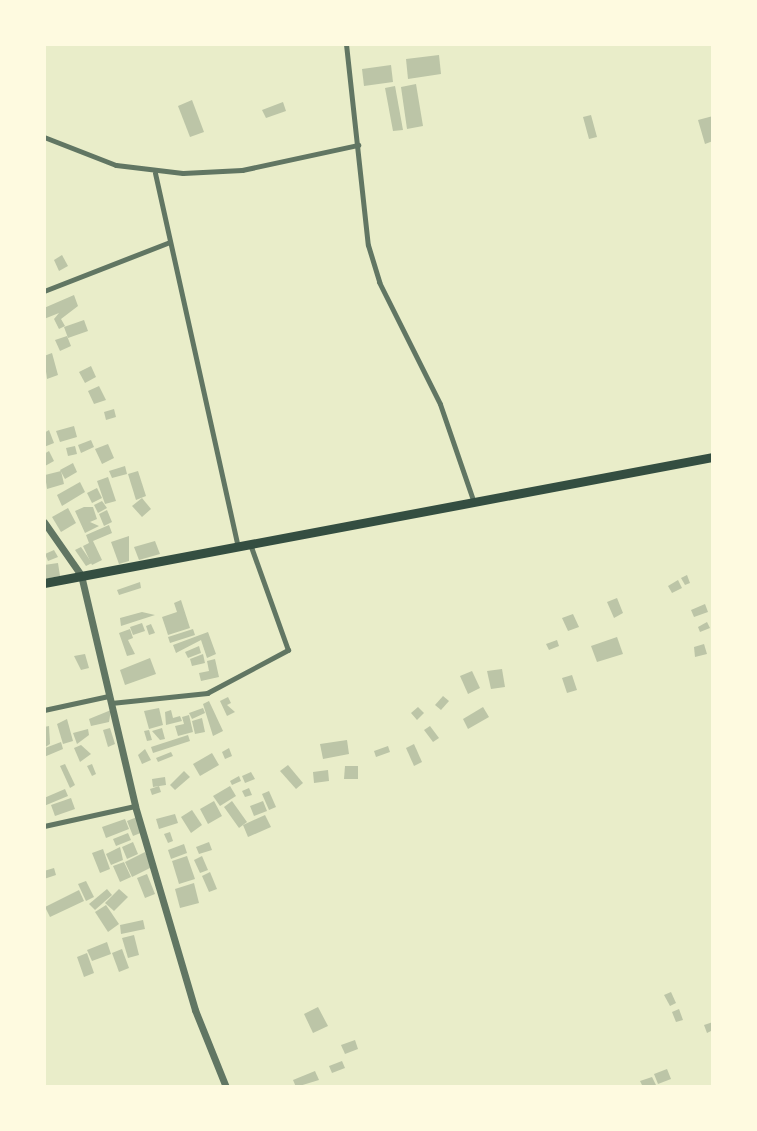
<!DOCTYPE html>
<style>
body{margin:0}
#map{position:relative;width:757px;height:1131px;overflow:hidden;background:#e9edc9;font-family:Montserrat,sans-serif}
div>[style]{position:absolute}
.building>*{inset:0;background:#bcc5a7}
.minor>*{height:5px;margin:-2.5px;padding:0 2.5px;transform-origin:2.5px;border-radius:2.5px;background:#617663}
.tertiary>*{height:7px;margin:-3.5px;padding:0 3.5px;transform-origin:3.5px;border-radius:3.5px;background:#617663}
.primary>*{height:9px;margin:-4.5px;padding:0 4.5px;transform-origin:4.5px;border-radius:4.5px;background:#344e41}
span{translate:-50% -50%;white-space:nowrap;text-align:center;line-height:1.15;-webkit-text-stroke:6px #fefae0;paint-order:stroke}
.frame{position:absolute;inset:0;border:46px solid #fefae0;pointer-events:none}
</style>
<div id="map">
<div class="building">
<i style="clip-path:polygon(439px 55px,441px 74px,408px 79px,406px 59px)"></i>
<i style="clip-path:polygon(391px 65px,393px 82px,364px 86px,362px 69px)"></i>
<i style="clip-path:polygon(416px 84px,423px 126px,407px 129px,401px 87px)"></i>
<i style="clip-path:polygon(395px 86px,403px 130px,393px 131px,385px 88px)"></i>
<i style="clip-path:polygon(192px 100px,204px 132px,190px 137px,178px 106px)"></i>
<i style="clip-path:polygon(283px 102px,286px 111px,266px 118px,262px 110px)"></i>
<i style="clip-path:polygon(591px 115px,597px 137px,589px 139px,583px 117px)"></i>
<i style="clip-path:polygon(713px 116px,713px 141px,705px 144px,698px 120px)"></i>
<i style="clip-path:polygon(62px 255px,68px 266px,59px 271px,54px 260px)"></i>
<i style="clip-path:polygon(74px 295px,78px 306px,61px 319px,65px 326px,59px 329px,54px 319px,59px 313px,44px 319px,44px 308px)"></i>
<i style="clip-path:polygon(84px 320px,88px 331px,68px 338px,64px 327px)"></i>
<i style="clip-path:polygon(67px 336px,71px 346px,60px 351px,55px 340px)"></i>
<i style="clip-path:polygon(52px 353px,58px 375px,47px 379px,44px 356px)"></i>
<i style="clip-path:polygon(91px 366px,96px 377px,85px 383px,79px 372px)"></i>
<i style="clip-path:polygon(99px 386px,106px 400px,94px 404px,88px 391px)"></i>
<i style="clip-path:polygon(114px 409px,116px 417px,106px 420px,104px 412px)"></i>
<i style="clip-path:polygon(74px 426px,77px 437px,60px 442px,56px 431px)"></i>
<i style="clip-path:polygon(49px 430px,54px 443px,44px 447px,44px 433px)"></i>
<i style="clip-path:polygon(91px 440px,94px 447px,81px 453px,78px 445px)"></i>
<i style="clip-path:polygon(108px 444px,114px 458px,102px 464px,95px 449px)"></i>
<i style="clip-path:polygon(75px 446px,77px 454px,68px 456px,66px 448px)"></i>
<i style="clip-path:polygon(49px 451px,54px 461px,45px 466px,44px 454px)"></i>
<i style="clip-path:polygon(73px 463px,77px 472px,65px 479px,60px 470px)"></i>
<i style="clip-path:polygon(125px 466px,127px 474px,112px 478px,109px 471px)"></i>
<i style="clip-path:polygon(61px 471px,64px 484px,47px 489px,45px 475px)"></i>
<i style="clip-path:polygon(138px 471px,146px 496px,136px 500px,128px 474px)"></i>
<i style="clip-path:polygon(108px 477px,116px 501px,105px 504px,97px 481px)"></i>
<i style="clip-path:polygon(80px 482px,85px 492px,62px 506px,57px 495px)"></i>
<i style="clip-path:polygon(97px 488px,102px 498px,92px 503px,87px 493px)"></i>
<i style="clip-path:polygon(142px 498px,151px 509px,142px 517px,132px 506px)"></i>
<i style="clip-path:polygon(102px 501px,107px 508px,98px 513px,94px 505px)"></i>
<i style="clip-path:polygon(84px 507px,93px 507px,97px 519px,90px 522px,99px 526px,85px 533px,75px 511px)"></i>
<i style="clip-path:polygon(68px 508px,76px 523px,61px 532px,52px 517px)"></i>
<i style="clip-path:polygon(107px 510px,112px 522px,104px 526px,99px 514px)"></i>
<i style="clip-path:polygon(109px 525px,112px 533px,93px 541px,102px 560px,92px 565px,83px 546px,89px 543px,86px 535px)"></i>
<i style="clip-path:polygon(129px 536px,129px 561px,119px 564px,111px 542px)"></i>
<i style="clip-path:polygon(155px 541px,160px 554px,139px 560px,134px 547px)"></i>
<i style="clip-path:polygon(81px 547px,92px 563px,86px 566px,75px 550px)"></i>
<i style="clip-path:polygon(54px 550px,58px 557px,48px 561px,45px 554px)"></i>
<i style="clip-path:polygon(58px 563px,60px 576px,44px 579px,44px 565px)"></i>
<i style="clip-path:polygon(687px 575px,690px 583px,685px 585px,681px 578px)"></i>
<i style="clip-path:polygon(678px 580px,682px 588px,672px 593px,668px 586px)"></i>
<i style="clip-path:polygon(140px 582px,141px 588px,119px 595px,117px 590px)"></i>
<i style="clip-path:polygon(617px 598px,623px 613px,614px 618px,607px 602px)"></i>
<i style="clip-path:polygon(181px 600px,190px 628px,168px 635px,162px 617px,177px 612px,174px 603px)"></i>
<i style="clip-path:polygon(705px 604px,708px 612px,694px 617px,691px 610px)"></i>
<i style="clip-path:polygon(142px 612px,155px 615px,121px 626px,120px 618px)"></i>
<i style="clip-path:polygon(573px 614px,579px 627px,568px 631px,562px 618px)"></i>
<i style="clip-path:polygon(707px 622px,710px 628px,700px 632px,698px 627px)"></i>
<i style="clip-path:polygon(142px 623px,145px 631px,133px 635px,130px 627px)"></i>
<i style="clip-path:polygon(151px 624px,155px 633px,149px 635px,146px 626px)"></i>
<i style="clip-path:polygon(130px 629px,133px 638px,128px 640px,135px 654px,127px 656px,119px 633px)"></i>
<i style="clip-path:polygon(193px 629px,195px 635px,170px 643px,168px 637px)"></i>
<i style="clip-path:polygon(208px 632px,216px 654px,207px 658px,201px 640px,176px 653px,173px 645px)"></i>
<i style="clip-path:polygon(617px 637px,623px 654px,597px 662px,591px 646px)"></i>
<i style="clip-path:polygon(557px 640px,559px 646px,549px 650px,546px 644px)"></i>
<i style="clip-path:polygon(704px 644px,707px 654px,695px 657px,694px 647px)"></i>
<i style="clip-path:polygon(199px 646px,201px 653px,188px 658px,185px 652px)"></i>
<i style="clip-path:polygon(85px 654px,89px 668px,81px 670px,74px 656px)"></i>
<i style="clip-path:polygon(203px 654px,205px 663px,192px 666px,190px 659px)"></i>
<i style="clip-path:polygon(150px 658px,156px 674px,125px 685px,120px 670px)"></i>
<i style="clip-path:polygon(215px 659px,219px 677px,201px 681px,199px 673px,209px 671px,207px 661px)"></i>
<i style="clip-path:polygon(502px 669px,505px 687px,491px 689px,487px 671px)"></i>
<i style="clip-path:polygon(472px 671px,480px 688px,468px 694px,460px 676px)"></i>
<i style="clip-path:polygon(572px 675px,577px 690px,567px 693px,562px 678px)"></i>
<i style="clip-path:polygon(443px 696px,449px 701px,441px 710px,435px 705px)"></i>
<i style="clip-path:polygon(228px 697px,231px 703px,227px 705px,235px 712px,227px 716px,220px 701px)"></i>
<i style="clip-path:polygon(209px 701px,223px 731px,213px 736px,203px 704px)"></i>
<i style="clip-path:polygon(418px 707px,424px 713px,417px 720px,411px 713px)"></i>
<i style="clip-path:polygon(483px 707px,489px 717px,468px 729px,463px 719px)"></i>
<i style="clip-path:polygon(159px 708px,163px 725px,149px 729px,144px 711px)"></i>
<i style="clip-path:polygon(203px 708px,205px 713px,192px 719px,189px 713px)"></i>
<i style="clip-path:polygon(111px 710px,109px 722px,91px 726px,89px 719px)"></i>
<i style="clip-path:polygon(171px 710px,173px 718px,180px 716px,182px 721px,166px 725px,165px 712px)"></i>
<i style="clip-path:polygon(189px 715px,193px 732px,178px 736px,175px 726px,184px 724px,182px 717px)"></i>
<i style="clip-path:polygon(202px 718px,205px 732px,195px 734px,192px 721px)"></i>
<i style="clip-path:polygon(67px 719px,73px 741px,63px 744px,57px 724px)"></i>
<i style="clip-path:polygon(49px 726px,50px 744px,44px 748px,44px 727px)"></i>
<i style="clip-path:polygon(430px 726px,439px 738px,433px 742px,424px 730px)"></i>
<i style="clip-path:polygon(110px 728px,115px 744px,108px 747px,103px 730px)"></i>
<i style="clip-path:polygon(162px 728px,165px 739px,160px 740px,152px 731px)"></i>
<i style="clip-path:polygon(88px 729px,89px 735px,77px 744px,73px 733px)"></i>
<i style="clip-path:polygon(149px 730px,152px 740px,147px 741px,144px 731px)"></i>
<i style="clip-path:polygon(188px 735px,190px 741px,153px 753px,151px 747px)"></i>
<i style="clip-path:polygon(347px 740px,349px 754px,323px 759px,320px 744px)"></i>
<i style="clip-path:polygon(61px 742px,63px 749px,44px 757px,45px 748px)"></i>
<i style="clip-path:polygon(414px 744px,422px 762px,414px 766px,406px 748px)"></i>
<i style="clip-path:polygon(81px 745px,91px 754px,80px 762px,74px 748px)"></i>
<i style="clip-path:polygon(388px 746px,390px 752px,376px 757px,374px 751px)"></i>
<i style="clip-path:polygon(229px 748px,232px 756px,225px 759px,222px 752px)"></i>
<i style="clip-path:polygon(145px 749px,151px 760px,142px 764px,138px 755px)"></i>
<i style="clip-path:polygon(171px 752px,173px 756px,158px 762px,156px 758px)"></i>
<i style="clip-path:polygon(212px 753px,219px 765px,200px 776px,193px 764px)"></i>
<i style="clip-path:polygon(65px 764px,75px 785px,70px 788px,60px 766px)"></i>
<i style="clip-path:polygon(92px 764px,96px 774px,92px 776px,87px 766px)"></i>
<i style="clip-path:polygon(288px 765px,303px 783px,296px 789px,280px 771px)"></i>
<i style="clip-path:polygon(345px 766px,358px 766px,358px 779px,344px 779px)"></i>
<i style="clip-path:polygon(328px 770px,329px 781px,314px 783px,313px 772px)"></i>
<i style="clip-path:polygon(184px 771px,190px 777px,175px 790px,170px 785px)"></i>
<i style="clip-path:polygon(251px 772px,255px 779px,245px 783px,242px 776px)"></i>
<i style="clip-path:polygon(239px 776px,241px 781px,232px 785px,230px 781px)"></i>
<i style="clip-path:polygon(165px 777px,166px 785px,153px 787px,152px 779px)"></i>
<i style="clip-path:polygon(159px 786px,161px 792px,152px 795px,150px 789px)"></i>
<i style="clip-path:polygon(230px 786px,236px 796px,220px 806px,213px 796px)"></i>
<i style="clip-path:polygon(249px 788px,252px 795px,245px 797px,242px 791px)"></i>
<i style="clip-path:polygon(65px 789px,68px 796px,44px 806px,44px 798px)"></i>
<i style="clip-path:polygon(269px 791px,276px 807px,269px 810px,262px 794px)"></i>
<i style="clip-path:polygon(71px 798px,75px 809px,55px 816px,51px 805px)"></i>
<i style="clip-path:polygon(214px 801px,222px 816px,208px 824px,200px 809px)"></i>
<i style="clip-path:polygon(232px 801px,247px 822px,239px 828px,224px 807px)"></i>
<i style="clip-path:polygon(263px 801px,267px 811px,254px 816px,250px 806px)"></i>
<i style="clip-path:polygon(192px 810px,202px 825px,191px 833px,181px 817px)"></i>
<i style="clip-path:polygon(175px 814px,178px 823px,159px 829px,156px 819px)"></i>
<i style="clip-path:polygon(265px 815px,271px 827px,248px 837px,243px 825px)"></i>
<i style="clip-path:polygon(137px 817px,143px 832px,133px 836px,127px 821px)"></i>
<i style="clip-path:polygon(125px 819px,129px 829px,106px 838px,102px 827px)"></i>
<i style="clip-path:polygon(170px 832px,173px 841px,168px 843px,164px 834px)"></i>
<i style="clip-path:polygon(128px 833px,131px 840px,116px 846px,113px 839px)"></i>
<i style="clip-path:polygon(133px 842px,138px 854px,127px 859px,122px 847px)"></i>
<i style="clip-path:polygon(209px 842px,212px 850px,199px 854px,196px 847px)"></i>
<i style="clip-path:polygon(184px 844px,187px 853px,171px 859px,168px 850px)"></i>
<i style="clip-path:polygon(120px 847px,123px 860px,111px 865px,106px 854px)"></i>
<i style="clip-path:polygon(103px 849px,110px 869px,100px 873px,92px 853px)"></i>
<i style="clip-path:polygon(145px 852px,152px 867px,132px 877px,125px 862px)"></i>
<i style="clip-path:polygon(187px 856px,195px 879px,179px 884px,172px 861px)"></i>
<i style="clip-path:polygon(202px 856px,208px 870px,200px 873px,194px 860px)"></i>
<i style="clip-path:polygon(124px 862px,131px 877px,120px 882px,113px 866px)"></i>
<i style="clip-path:polygon(54px 868px,56px 875px,44px 879px,44px 871px)"></i>
<i style="clip-path:polygon(210px 872px,217px 889px,209px 892px,202px 876px)"></i>
<i style="clip-path:polygon(147px 874px,155px 894px,145px 898px,137px 878px)"></i>
<i style="clip-path:polygon(86px 881px,94px 897px,86px 901px,78px 884px)"></i>
<i style="clip-path:polygon(194px 883px,199px 903px,180px 908px,175px 889px)"></i>
<i style="clip-path:polygon(107px 889px,112px 895px,95px 910px,89px 904px)"></i>
<i style="clip-path:polygon(119px 889px,128px 897px,114px 911px,105px 903px)"></i>
<i style="clip-path:polygon(79px 890px,84px 901px,50px 917px,45px 907px)"></i>
<i style="clip-path:polygon(106px 905px,119px 924px,108px 932px,95px 912px)"></i>
<i style="clip-path:polygon(143px 920px,145px 929px,121px 934px,120px 925px)"></i>
<i style="clip-path:polygon(134px 935px,139px 955px,128px 958px,122px 938px)"></i>
<i style="clip-path:polygon(107px 942px,111px 954px,92px 961px,87px 950px)"></i>
<i style="clip-path:polygon(122px 949px,129px 968px,119px 972px,112px 953px)"></i>
<i style="clip-path:polygon(87px 953px,94px 973px,84px 977px,77px 957px)"></i>
<i style="clip-path:polygon(671px 992px,676px 1003px,670px 1006px,664px 995px)"></i>
<i style="clip-path:polygon(318px 1007px,328px 1026px,313px 1033px,304px 1014px)"></i>
<i style="clip-path:polygon(679px 1009px,683px 1020px,676px 1022px,672px 1012px)"></i>
<i style="clip-path:polygon(713px 1022px,713px 1030px,707px 1033px,704px 1025px)"></i>
<i style="clip-path:polygon(355px 1040px,358px 1049px,345px 1054px,341px 1045px)"></i>
<i style="clip-path:polygon(342px 1061px,345px 1068px,332px 1073px,329px 1066px)"></i>
<i style="clip-path:polygon(667px 1069px,671px 1079px,658px 1084px,654px 1074px)"></i>
<i style="clip-path:polygon(315px 1071px,319px 1080px,296px 1087px,293px 1080px)"></i>
<i style="clip-path:polygon(652px 1077px,656px 1085px,643px 1087px,640px 1081px)"></i>
</div>
<div class="minor">
<i style="left:346px;top:44px;width:202px;rotate:83.8deg"></i>
<i style="left:368px;top:245px;width:39px;rotate:73deg"></i>
<i style="left:379px;top:282px;width:136px;rotate:63.4deg"></i>
<i style="left:440px;top:404px;width:102px;rotate:71deg"></i>
<i style="left:44px;top:137px;width:77px;rotate:21.3deg"></i>
<i style="left:116px;top:165px;width:67px;rotate:6.8deg"></i>
<i style="left:183px;top:173px;width:59px;rotate:-2.9deg"></i>
<i style="left:242px;top:170px;width:119px;rotate:-12.2deg"></i>
<i style="left:155px;top:173px;width:383px;rotate:77.5deg"></i>
<i style="left:44px;top:291px;width:135px;rotate:-21.3deg"></i>
<i style="left:111px;top:703px;width:97px;rotate:-5.9deg"></i>
<i style="left:207px;top:693px;width:92px;rotate:-28deg"></i>
<i style="left:288px;top:650px;width:113px;rotate:-109.7deg"></i>
<i style="left:44px;top:710px;width:66px;rotate:-12.2deg"></i>
<i style="left:44px;top:826px;width:93px;rotate:-12.4deg"></i>
</div>
<div class="tertiary">
<i style="left:44px;top:522px;width:65px;rotate:55.1deg"></i>
<i style="left:81px;top:575px;width:237px;rotate:76.8deg"></i>
<i style="left:135px;top:806px;width:213px;rotate:73.6deg"></i>
<i style="left:195px;top:1010px;width:83px;rotate:68.1deg"></i>
</div>
<div class="primary">
<i style="left:44px;top:583px;width:681px;rotate:-10.67deg"></i>
</div>
<div class="frame"></div>
</div>
